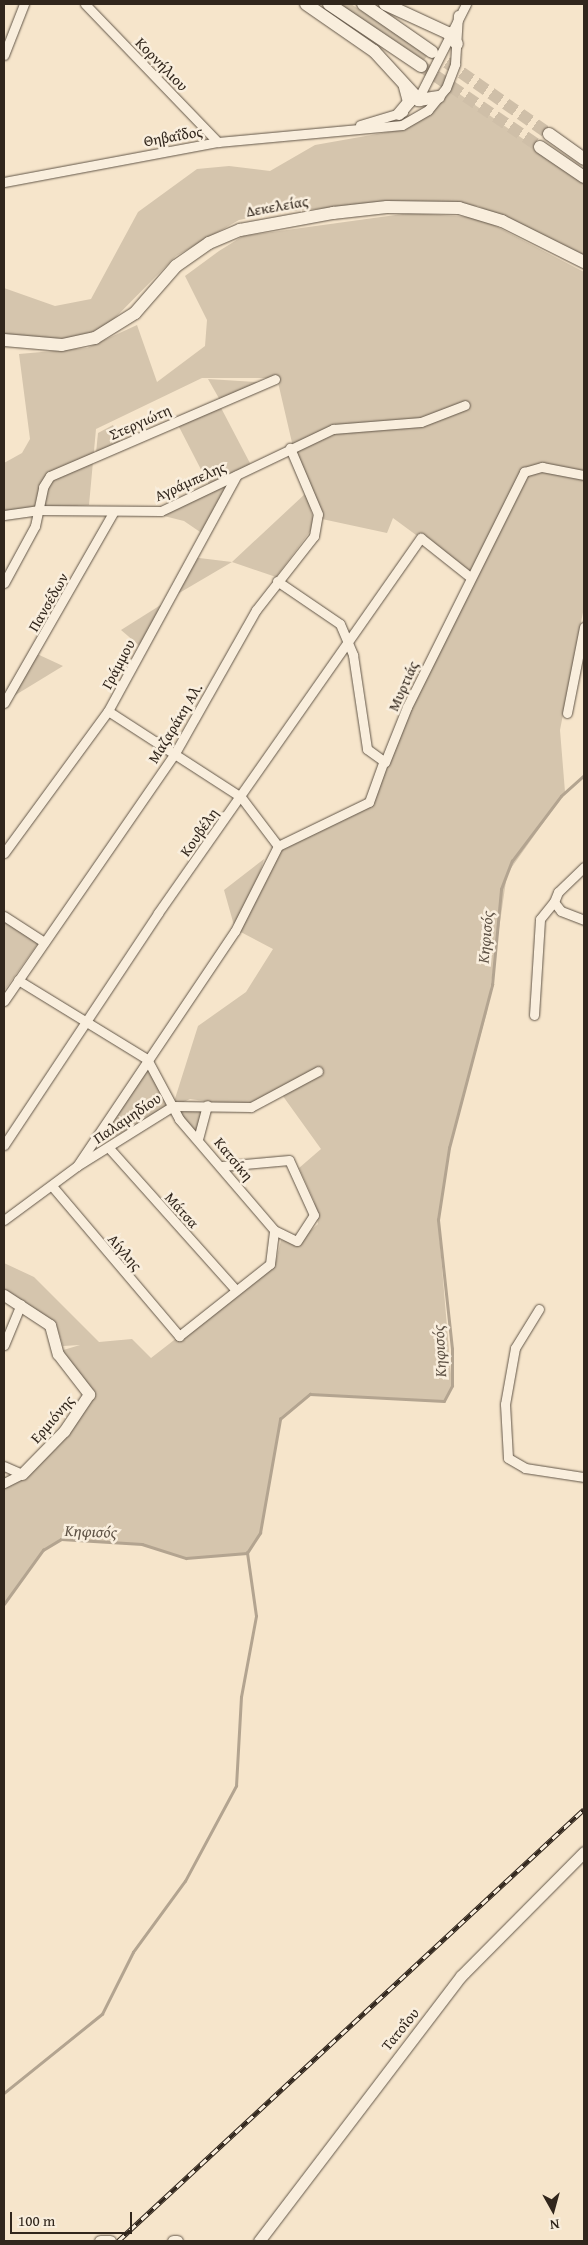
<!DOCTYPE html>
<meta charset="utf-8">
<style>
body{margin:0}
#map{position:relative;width:588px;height:2245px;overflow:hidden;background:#f6e5cb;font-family:"Gentium Book Plus",serif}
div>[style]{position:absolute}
.green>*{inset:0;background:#d5c5ad}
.stream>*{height:2.5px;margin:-1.25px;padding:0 1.25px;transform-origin:1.25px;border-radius:1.25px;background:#b3a490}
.secondary-tunnel>*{height:12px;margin-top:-6px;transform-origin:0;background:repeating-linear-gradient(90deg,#cfbfa8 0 12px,transparent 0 18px)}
.roads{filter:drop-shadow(0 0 1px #625648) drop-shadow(0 0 1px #625648)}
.minor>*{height:9px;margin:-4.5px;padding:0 4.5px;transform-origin:4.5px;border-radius:4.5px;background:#f9eedd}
.tertiary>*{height:11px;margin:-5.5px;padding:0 5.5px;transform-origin:5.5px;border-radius:5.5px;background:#f9eedd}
.secondary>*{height:12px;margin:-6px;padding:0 6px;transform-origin:6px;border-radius:6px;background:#f9eedd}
.rail>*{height:4.5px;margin-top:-2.25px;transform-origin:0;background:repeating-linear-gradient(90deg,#f9eedd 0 8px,#31261c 0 16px);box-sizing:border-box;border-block:1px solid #31261c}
span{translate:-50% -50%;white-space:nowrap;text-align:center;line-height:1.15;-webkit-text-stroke:5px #f9eedd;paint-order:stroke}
.street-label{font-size:15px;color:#31261c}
.water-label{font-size:16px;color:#5e5245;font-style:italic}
.frame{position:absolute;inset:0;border:5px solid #31261c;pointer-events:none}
.north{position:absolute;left:528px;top:2185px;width:50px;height:50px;-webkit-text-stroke:4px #f9eedd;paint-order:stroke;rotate:173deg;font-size:14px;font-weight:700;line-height:20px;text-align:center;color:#31261c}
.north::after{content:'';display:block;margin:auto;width:18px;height:22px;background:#31261c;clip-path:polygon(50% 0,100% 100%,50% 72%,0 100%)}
.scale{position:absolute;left:10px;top:2212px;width:122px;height:22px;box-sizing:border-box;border:2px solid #31261c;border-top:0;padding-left:6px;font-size:15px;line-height:18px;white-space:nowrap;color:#31261c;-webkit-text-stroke:4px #f9eedd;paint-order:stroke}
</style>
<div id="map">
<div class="green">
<i style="clip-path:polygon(340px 4px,351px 4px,428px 55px,424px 60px)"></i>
<i style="clip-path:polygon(451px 88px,584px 182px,584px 257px,478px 206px,388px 203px,279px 212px,239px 220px,176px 256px,107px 326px,80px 337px,44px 340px,4px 336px,4px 288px,55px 306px,91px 299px,138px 212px,197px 169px,229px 166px,270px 171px,315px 145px,405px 129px,430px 114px)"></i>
<i style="clip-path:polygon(410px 213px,471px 217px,490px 223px,584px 272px,584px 607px,560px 730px,565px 792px,507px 874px,487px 1012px,449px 1148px,438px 1220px,452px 1386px,444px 1401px,310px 1394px,280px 1419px,260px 1533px,247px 1553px,186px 1558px,142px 1544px,61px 1539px,43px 1550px,4px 1604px,4px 1484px,63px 1437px,93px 1397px,60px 1351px,80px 1345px,63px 1346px,56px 1324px,4px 1289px,4px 1263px,34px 1277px,99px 1342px,132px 1339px,151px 1358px,276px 1261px,281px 1240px,298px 1242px,318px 1224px,314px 1201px,299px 1168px,321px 1149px,280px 1092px,240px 1106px,190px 1099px,175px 1106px,206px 1107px,197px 1138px,173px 1106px,87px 1151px,147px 1059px,173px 1105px,198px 1026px,246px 992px,273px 949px,235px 929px,224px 890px,264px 859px,255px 889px,279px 851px,370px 805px,469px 574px,393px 518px,387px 533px,322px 519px,293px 447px,277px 378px,202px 378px,96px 429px,89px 505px,4px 511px,4px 463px,22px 453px,30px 439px,19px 354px,87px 348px,137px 325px,157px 382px,205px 346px,207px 320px,185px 276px,219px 251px,243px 236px)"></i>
<i style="clip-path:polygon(208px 379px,258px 382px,221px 402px)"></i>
<i style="clip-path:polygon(219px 404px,252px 467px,235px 476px,203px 534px,184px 521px,152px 513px,210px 487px,177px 423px)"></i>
<i style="clip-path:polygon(113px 425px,120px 442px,96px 453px,98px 433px)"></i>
<i style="clip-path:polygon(306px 493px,315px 525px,276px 577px,232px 562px,169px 599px,191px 557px,232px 562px)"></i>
<i style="clip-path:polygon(167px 601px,142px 648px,121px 630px)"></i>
<i style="clip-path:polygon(35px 653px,63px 666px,4px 702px)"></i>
<i style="clip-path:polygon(4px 918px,39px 942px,4px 991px)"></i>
</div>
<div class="stream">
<i style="left:4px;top:1604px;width:67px;rotate:-54.2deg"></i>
<i style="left:43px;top:1550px;width:21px;rotate:-31deg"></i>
<i style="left:61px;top:1539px;width:81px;rotate:3.5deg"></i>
<i style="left:142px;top:1544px;width:46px;rotate:17.7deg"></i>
<i style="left:186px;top:1558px;width:61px;rotate:-4.7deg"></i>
<i style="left:247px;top:1553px;width:24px;rotate:-57deg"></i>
<i style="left:260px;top:1533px;width:116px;rotate:-80deg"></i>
<i style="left:280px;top:1419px;width:39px;rotate:-40deg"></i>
<i style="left:310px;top:1394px;width:134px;rotate:3deg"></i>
<i style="left:444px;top:1401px;width:17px;rotate:-62deg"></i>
<i style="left:452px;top:1386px;width:37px;rotate:-90deg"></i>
<i style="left:452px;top:1349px;width:130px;rotate:-96.2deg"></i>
<i style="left:438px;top:1220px;width:73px;rotate:-81.3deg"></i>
<i style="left:449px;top:1148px;width:169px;rotate:-75.2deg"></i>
<i style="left:492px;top:985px;width:96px;rotate:-84.6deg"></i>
<i style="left:501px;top:889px;width:30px;rotate:-69deg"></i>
<i style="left:512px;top:861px;width:81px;rotate:-53deg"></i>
<i style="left:561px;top:796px;width:31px;rotate:-42deg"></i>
<i style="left:4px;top:2093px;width:126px;rotate:-38.9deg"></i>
<i style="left:102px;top:2014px;width:69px;rotate:-63.4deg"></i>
<i style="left:133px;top:1952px;width:88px;rotate:-53.8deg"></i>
<i style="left:185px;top:1881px;width:108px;rotate:-61.8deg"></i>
<i style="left:236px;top:1786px;width:89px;rotate:-86.8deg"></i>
<i style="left:241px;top:1697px;width:82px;rotate:-79.5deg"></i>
<i style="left:256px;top:1616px;width:64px;rotate:-98.1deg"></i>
</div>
<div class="secondary-tunnel">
<i style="left:432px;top:52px;width:143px;rotate:35deg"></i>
<i style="left:421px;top:66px;width:144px;rotate:34.2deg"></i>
</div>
<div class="roads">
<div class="minor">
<i style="left:85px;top:4px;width:192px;rotate:46.1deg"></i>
<i style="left:4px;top:55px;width:55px;rotate:-68.6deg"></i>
<i style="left:417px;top:101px;width:109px;rotate:-63.2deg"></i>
<i style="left:360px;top:125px;width:45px;rotate:-16.8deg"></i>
<i style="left:4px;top:182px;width:218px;rotate:-10.6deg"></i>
<i style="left:218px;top:142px;width:185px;rotate:-5.3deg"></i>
<i style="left:402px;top:125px;width:30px;rotate:-30deg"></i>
<i style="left:428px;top:110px;width:28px;rotate:-51deg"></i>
<i style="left:446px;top:88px;width:26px;rotate:-69deg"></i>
<i style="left:455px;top:64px;width:49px;rotate:-86.5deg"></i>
<i style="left:4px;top:515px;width:34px;rotate:-8deg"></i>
<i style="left:38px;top:510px;width:123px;rotate:0.5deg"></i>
<i style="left:161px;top:511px;width:191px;rotate:-25.5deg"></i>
<i style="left:333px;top:429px;width:88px;rotate:-4.5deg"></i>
<i style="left:421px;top:422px;width:47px;rotate:-21.1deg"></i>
<i style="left:277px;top:581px;width:76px;rotate:34.3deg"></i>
<i style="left:340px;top:624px;width:34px;rotate:67deg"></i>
<i style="left:353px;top:655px;width:95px;rotate:81.5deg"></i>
<i style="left:367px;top:749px;width:22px;rotate:36deg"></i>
<i style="left:385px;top:762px;width:59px;rotate:-68.2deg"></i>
<i style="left:407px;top:707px;width:263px;rotate:-63.5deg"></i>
<i style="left:524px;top:472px;width:19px;rotate:-16deg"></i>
<i style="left:542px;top:467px;width:43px;rotate:10.8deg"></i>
<i style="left:4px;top:583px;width:65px;rotate:-61.5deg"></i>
<i style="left:35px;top:526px;width:40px;rotate:-78deg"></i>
<i style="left:43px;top:487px;width:13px;rotate:-58deg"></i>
<i style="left:50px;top:476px;width:245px;rotate:-23.3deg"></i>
<i style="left:4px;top:703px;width:219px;rotate:-60.2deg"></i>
<i style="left:567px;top:713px;width:88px;rotate:-78.8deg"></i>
<i style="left:278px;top:846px;width:101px;rotate:-25.8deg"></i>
<i style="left:369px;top:802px;width:41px;rotate:-70.3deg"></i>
<i style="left:4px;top:853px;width:176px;rotate:-53.8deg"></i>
<i style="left:108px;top:711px;width:268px;rotate:-61.4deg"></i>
<i style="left:584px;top:867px;width:36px;rotate:136deg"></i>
<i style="left:558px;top:892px;width:11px;rotate:112deg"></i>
<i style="left:554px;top:902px;width:11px;rotate:52deg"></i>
<i style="left:561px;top:911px;width:25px;rotate:21deg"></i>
<i style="left:4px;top:916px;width:48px;rotate:33deg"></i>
<i style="left:18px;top:980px;width:151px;rotate:31.5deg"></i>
<i style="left:147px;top:1059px;width:68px;rotate:61.9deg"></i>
<i style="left:179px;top:1119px;width:146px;rotate:49.4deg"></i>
<i style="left:4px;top:1001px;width:301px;rotate:-55.4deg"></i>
<i style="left:175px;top:753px;width:164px;rotate:-60.5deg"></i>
<i style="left:256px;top:610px;width:94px;rotate:-51.9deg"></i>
<i style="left:314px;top:536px;width:22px;rotate:-80deg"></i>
<i style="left:318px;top:514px;width:72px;rotate:-113deg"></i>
<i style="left:534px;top:1015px;width:96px;rotate:-86.4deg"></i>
<i style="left:540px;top:919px;width:22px;rotate:-51deg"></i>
<i style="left:198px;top:1139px;width:35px;rotate:-75deg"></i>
<i style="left:4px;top:1145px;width:278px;rotate:-56.4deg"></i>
<i style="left:158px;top:913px;width:458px;rotate:-55deg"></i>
<i style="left:421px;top:538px;width:63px;rotate:38.5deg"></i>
<i style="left:109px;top:1148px;width:189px;rotate:48.2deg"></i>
<i style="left:77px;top:1166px;width:283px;rotate:-56.1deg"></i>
<i style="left:235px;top:931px;width:95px;rotate:-63.2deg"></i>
<i style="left:278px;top:846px;width:61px;rotate:-127.1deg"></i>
<i style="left:241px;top:797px;width:158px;rotate:-147.1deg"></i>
<i style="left:52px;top:1186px;width:197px;rotate:49.7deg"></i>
<i style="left:179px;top:1336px;width:116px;rotate:-38.4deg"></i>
<i style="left:270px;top:1264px;width:34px;rotate:-83deg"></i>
<i style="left:274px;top:1230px;width:25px;rotate:26deg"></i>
<i style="left:297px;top:1241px;width:31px;rotate:-57deg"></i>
<i style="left:314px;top:1215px;width:60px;rotate:-114.4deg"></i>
<i style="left:289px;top:1160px;width:67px;rotate:174.9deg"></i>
<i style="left:4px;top:1220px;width:91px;rotate:-36.5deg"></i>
<i style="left:77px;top:1166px;width:113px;rotate:-32deg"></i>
<i style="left:173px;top:1106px;width:78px;rotate:0.7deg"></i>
<i style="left:251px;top:1107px;width:76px;rotate:-28.2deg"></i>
<i style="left:539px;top:1309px;width:46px;rotate:121.6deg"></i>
<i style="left:515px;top:1348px;width:57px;rotate:100.1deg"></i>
<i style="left:505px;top:1404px;width:54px;rotate:86.8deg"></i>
<i style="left:508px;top:1458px;width:20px;rotate:30deg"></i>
<i style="left:525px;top:1468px;width:60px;rotate:8.7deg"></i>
<i style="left:4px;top:1345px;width:44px;rotate:-67.5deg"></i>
<i style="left:4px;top:1466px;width:20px;rotate:24deg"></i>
<i style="left:4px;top:1483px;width:20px;rotate:-27deg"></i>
</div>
<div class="tertiary">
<i style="left:4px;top:1295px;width:55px;rotate:33.1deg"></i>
<i style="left:50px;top:1325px;width:30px;rotate:75deg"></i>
<i style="left:58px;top:1354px;width:51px;rotate:52.2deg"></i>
<i style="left:89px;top:1394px;width:45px;rotate:124deg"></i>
<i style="left:64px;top:1431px;width:60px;rotate:134.3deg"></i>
<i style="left:100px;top:2241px;width:10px"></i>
<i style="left:173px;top:2241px;width:4px"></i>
<i style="left:259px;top:2241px;width:333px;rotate:-52.7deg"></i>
<i style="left:461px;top:1976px;width:175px;rotate:-45.2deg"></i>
</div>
<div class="secondary">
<i style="left:306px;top:4px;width:83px;rotate:34.7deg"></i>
<i style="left:374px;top:51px;width:67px;rotate:47.4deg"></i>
<i style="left:419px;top:100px;width:20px;rotate:-9deg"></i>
<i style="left:329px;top:4px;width:111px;rotate:34deg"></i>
<i style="left:363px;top:4px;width:84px;rotate:34.8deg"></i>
<i style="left:385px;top:4px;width:69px;rotate:24.7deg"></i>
<i style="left:448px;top:33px;width:14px;rotate:51deg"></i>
<i style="left:399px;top:114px;width:16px;rotate:-50deg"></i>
<i style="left:409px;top:102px;width:16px;rotate:-105deg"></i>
<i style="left:549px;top:134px;width:43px;rotate:35.5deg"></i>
<i style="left:540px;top:147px;width:53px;rotate:34.3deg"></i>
<i style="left:4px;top:340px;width:58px;rotate:4.9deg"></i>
<i style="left:62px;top:345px;width:34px;rotate:-12deg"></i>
<i style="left:95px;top:338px;width:47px;rotate:-32deg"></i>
<i style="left:135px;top:313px;width:62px;rotate:-48.9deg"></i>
<i style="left:176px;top:266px;width:40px;rotate:-34.9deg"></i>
<i style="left:209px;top:243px;width:34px;rotate:-23deg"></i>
<i style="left:240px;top:230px;width:95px;rotate:-10.4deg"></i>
<i style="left:333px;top:213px;width:54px;rotate:-6.3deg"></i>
<i style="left:387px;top:207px;width:72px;rotate:0.8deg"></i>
<i style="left:459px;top:208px;width:45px;rotate:16.8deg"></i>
<i style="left:502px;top:221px;width:92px;rotate:26.6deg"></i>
</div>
</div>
<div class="rail">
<i style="left:118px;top:2241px;width:635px;rotate:-42.83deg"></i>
</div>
<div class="street-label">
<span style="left:162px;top:64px;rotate:46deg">Κορνήλιου</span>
<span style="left:173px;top:136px;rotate:-10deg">Θηβαΐδος</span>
<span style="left:277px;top:206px;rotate:-10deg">Δεκελείας</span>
<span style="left:140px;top:422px;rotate:-24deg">Στεργιώτη</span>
<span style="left:190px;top:481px;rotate:-24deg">Αγράμπελης</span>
<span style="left:48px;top:602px;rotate:-60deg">Πανσέδων</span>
<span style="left:118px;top:664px;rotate:-62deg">Γράμμου</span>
<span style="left:403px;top:686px;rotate:-66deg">Μυρτιάς</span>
<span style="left:175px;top:723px;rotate:-59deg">Μαζαράκη Αλ.</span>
<span style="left:199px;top:832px;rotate:-55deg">Κουβέλη</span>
<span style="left:127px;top:1118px;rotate:-34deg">Παλαμηδίου</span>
<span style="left:234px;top:1159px;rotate:50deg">Κατσίκη</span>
<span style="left:182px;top:1210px;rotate:48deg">Μάτσα</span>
<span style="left:125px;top:1252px;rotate:49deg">Αίγλης</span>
<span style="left:52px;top:1419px;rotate:-49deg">Ερμιόνης</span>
<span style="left:400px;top:2029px;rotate:-51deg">Τατοΐου</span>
</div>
<div class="water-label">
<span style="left:485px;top:937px;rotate:-85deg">Κηφισός</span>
<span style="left:439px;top:1351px;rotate:-93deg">Κηφισός</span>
<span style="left:91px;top:1531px;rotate:2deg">Κηφισός</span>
</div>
<div class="frame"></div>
<div class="north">N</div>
<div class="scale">100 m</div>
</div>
